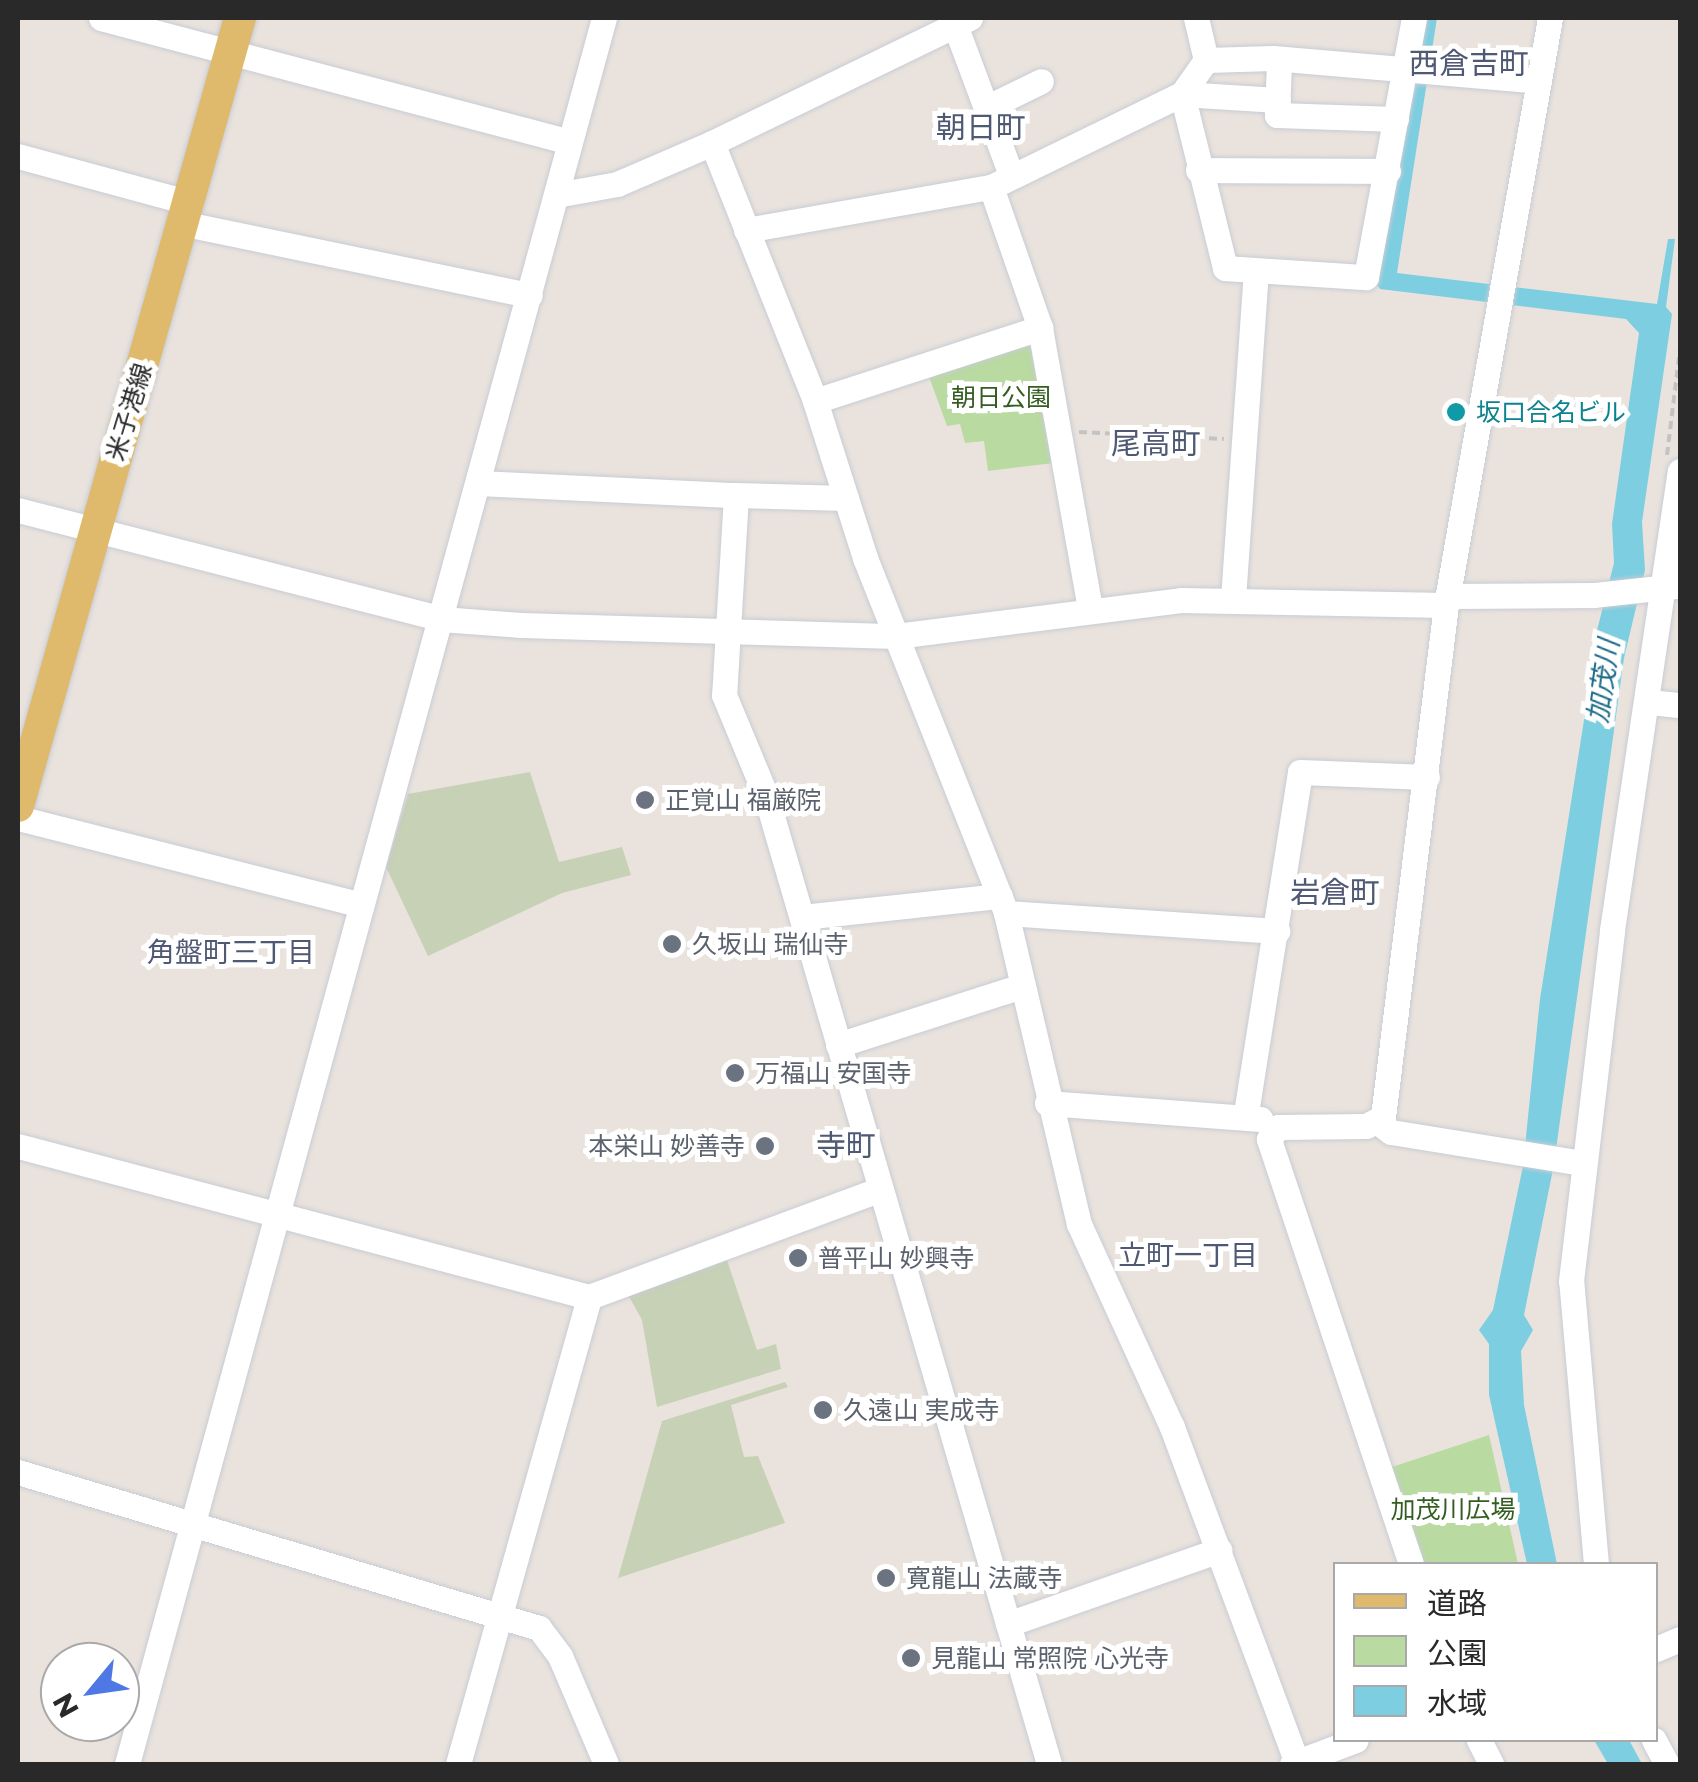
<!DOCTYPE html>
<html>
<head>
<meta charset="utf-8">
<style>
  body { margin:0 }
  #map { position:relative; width:1698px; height:1782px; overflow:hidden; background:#eae3dd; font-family:Montserrat,"Noto Sans JP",sans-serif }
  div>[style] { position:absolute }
  .green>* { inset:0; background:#b9daa0 }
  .cemetery>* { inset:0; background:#c6d1b6 }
  .water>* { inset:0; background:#7ccee0 }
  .path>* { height:4px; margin-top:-2px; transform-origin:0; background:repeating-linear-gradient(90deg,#c3c3c3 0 8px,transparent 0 13px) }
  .roads { filter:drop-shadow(0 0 2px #c8ccd5) drop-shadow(0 0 2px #c8ccd5) }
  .minor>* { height:25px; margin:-12.5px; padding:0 12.5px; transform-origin:12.5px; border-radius:12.5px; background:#fff }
  .major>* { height:32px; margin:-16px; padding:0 16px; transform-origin:16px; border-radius:16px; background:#dfba6c }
  .dots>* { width:28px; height:28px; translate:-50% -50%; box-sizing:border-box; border:5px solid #fff; border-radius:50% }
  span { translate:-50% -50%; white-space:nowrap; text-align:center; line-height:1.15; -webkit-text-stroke:10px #fff; paint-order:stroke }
  .park-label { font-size:25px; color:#345d22 }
  .street-label { font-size:25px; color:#292929 }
  .culture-label { font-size:25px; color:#0d838f }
  .left { translate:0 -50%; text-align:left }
  .worship-label { font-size:25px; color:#5b616d }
  .right { translate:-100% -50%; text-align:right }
  .water-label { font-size:28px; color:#1d6e8a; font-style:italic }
  .neighbourhood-label { font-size:28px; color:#4f5974 }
  .quarter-label { font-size:30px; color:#4f5974 }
  .frame { position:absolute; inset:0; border:20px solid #292929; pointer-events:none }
  .legend { position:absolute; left:1333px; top:1562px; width:325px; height:180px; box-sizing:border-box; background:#fff; border:2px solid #a9a9a9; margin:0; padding:12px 18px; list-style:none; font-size:30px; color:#292929 }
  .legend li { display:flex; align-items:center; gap:20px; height:50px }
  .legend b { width:50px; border:2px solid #a9a9a9 }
  .north { position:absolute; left:40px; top:1642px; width:100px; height:100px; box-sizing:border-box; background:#fff; border:2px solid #a9a9a9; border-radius:50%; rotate:241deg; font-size:28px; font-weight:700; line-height:40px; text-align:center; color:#292929 }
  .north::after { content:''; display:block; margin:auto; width:35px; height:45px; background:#5078e4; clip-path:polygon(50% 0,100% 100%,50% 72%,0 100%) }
</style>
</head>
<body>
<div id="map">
  <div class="green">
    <i style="clip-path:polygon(1031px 335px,1062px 462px,988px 471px,984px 441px,965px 443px,960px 424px,947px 426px,927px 371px)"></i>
    <i style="clip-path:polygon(1489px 1435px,1518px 1564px,1417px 1564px,1386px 1469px)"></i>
  </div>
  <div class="cemetery">
    <i style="clip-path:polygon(530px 772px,559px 862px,622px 847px,631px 875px,562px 893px,428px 956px,386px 867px,408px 794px)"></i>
    <i style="clip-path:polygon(726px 1257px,757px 1350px,776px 1344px,781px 1369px,657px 1407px,642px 1320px,626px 1291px)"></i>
    <i style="clip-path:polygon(785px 1382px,788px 1387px,731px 1405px,744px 1457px,758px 1456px,785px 1523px,618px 1578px,662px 1421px)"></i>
  </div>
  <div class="water">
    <i style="clip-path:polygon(1418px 18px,1437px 18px,1397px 273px,1657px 304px,1668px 239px,1675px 239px,1666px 307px,1672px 314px,1642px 522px,1645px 570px,1624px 658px,1554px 1164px,1524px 1315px,1533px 1330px,1521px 1351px,1524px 1405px,1557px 1564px,1527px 1564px,1489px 1395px,1489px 1344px,1479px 1330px,1493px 1310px,1523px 1166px,1540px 999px,1590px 682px,1586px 674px,1614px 563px,1612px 524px,1639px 333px,1626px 319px,1380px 289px,1375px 282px)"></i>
    <i style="clip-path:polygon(1594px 1740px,1629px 1740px,1642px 1764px,1608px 1764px)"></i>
  </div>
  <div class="path">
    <i style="left:1079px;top:432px;width:145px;rotate:2.8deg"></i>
    <i style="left:1667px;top:455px;width:107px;rotate:-83deg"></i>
  </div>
  <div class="roads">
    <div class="minor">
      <i style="left:101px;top:18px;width:484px;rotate:14.8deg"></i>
      <i style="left:1196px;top:18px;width:43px;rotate:76.6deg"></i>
      <i style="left:955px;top:25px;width:160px;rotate:69.5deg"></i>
      <i style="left:1206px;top:60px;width:67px;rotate:-1.7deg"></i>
      <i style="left:1273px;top:58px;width:267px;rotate:4.9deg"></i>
      <i style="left:1279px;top:62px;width:53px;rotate:92.2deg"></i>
      <i style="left:1277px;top:115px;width:119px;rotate:1.9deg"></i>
      <i style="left:1182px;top:94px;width:179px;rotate:76.1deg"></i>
      <i style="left:1225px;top:268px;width:141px;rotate:3.7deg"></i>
      <i style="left:1366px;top:277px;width:263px;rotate:-79.5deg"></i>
      <i style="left:1182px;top:94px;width:96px;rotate:3.6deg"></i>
      <i style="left:986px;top:108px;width:61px;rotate:-26.1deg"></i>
      <i style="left:712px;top:143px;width:278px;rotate:68.2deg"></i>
      <i style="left:815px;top:401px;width:165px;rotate:72.3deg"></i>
      <i style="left:865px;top:558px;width:382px;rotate:68.3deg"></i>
      <i style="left:1006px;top:913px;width:319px;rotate:76.8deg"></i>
      <i style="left:1079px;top:1224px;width:223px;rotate:65.4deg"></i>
      <i style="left:1172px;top:1427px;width:359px;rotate:69.6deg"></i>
      <i style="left:18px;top:156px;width:179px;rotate:15.2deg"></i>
      <i style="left:1198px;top:170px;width:190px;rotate:0.3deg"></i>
      <i style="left:991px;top:187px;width:149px;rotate:70.8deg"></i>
      <i style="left:1040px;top:328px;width:284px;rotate:79.9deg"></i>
      <i style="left:556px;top:195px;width:62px;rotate:-10.2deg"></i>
      <i style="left:617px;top:184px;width:103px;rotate:-23.3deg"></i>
      <i style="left:712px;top:143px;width:287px;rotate:-25.9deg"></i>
      <i style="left:186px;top:224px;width:351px;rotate:11.7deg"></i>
      <i style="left:746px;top:230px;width:249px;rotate:-10deg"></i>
      <i style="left:991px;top:187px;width:212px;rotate:-26deg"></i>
      <i style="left:1182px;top:94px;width:42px;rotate:-54.8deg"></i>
      <i style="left:815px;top:401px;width:237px;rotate:-18deg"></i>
      <i style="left:478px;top:483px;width:258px;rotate:2.7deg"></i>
      <i style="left:846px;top:498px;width:110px;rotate:-178.4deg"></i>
      <i style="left:736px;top:495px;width:200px;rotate:93.4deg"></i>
      <i style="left:724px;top:695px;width:109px;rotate:67.4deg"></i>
      <i style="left:766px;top:796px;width:1009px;rotate:73.7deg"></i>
      <i style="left:18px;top:510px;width:437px;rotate:14.4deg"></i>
      <i style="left:441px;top:619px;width:80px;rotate:4.3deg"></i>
      <i style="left:521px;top:625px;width:375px;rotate:1.7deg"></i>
      <i style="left:896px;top:636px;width:287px;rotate:-7.2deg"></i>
      <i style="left:1181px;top:600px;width:265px;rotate:1.1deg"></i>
      <i style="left:1448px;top:596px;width:146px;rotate:-0.4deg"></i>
      <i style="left:1594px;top:595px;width:83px;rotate:-6.2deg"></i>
      <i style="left:1233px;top:599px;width:328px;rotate:-86deg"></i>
      <i style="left:1649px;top:702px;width:31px;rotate:6deg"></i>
      <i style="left:18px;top:818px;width:354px;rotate:14.2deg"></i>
      <i style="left:1006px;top:913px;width:272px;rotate:3.8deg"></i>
      <i style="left:802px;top:917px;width:199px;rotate:-6.1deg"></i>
      <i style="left:838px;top:1045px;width:193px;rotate:-17.8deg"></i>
      <i style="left:1047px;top:1103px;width:214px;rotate:4.3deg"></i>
      <i style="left:1246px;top:1113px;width:345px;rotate:-81deg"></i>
      <i style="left:1300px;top:772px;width:127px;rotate:2.3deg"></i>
      <i style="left:1378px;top:1122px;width:16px;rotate:38deg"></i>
      <i style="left:1391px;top:1132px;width:193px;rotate:9.2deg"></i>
      <i style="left:18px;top:1146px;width:591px;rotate:14.81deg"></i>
      <i style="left:589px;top:1297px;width:309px;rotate:-20.3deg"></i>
      <i style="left:18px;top:1472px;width:544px;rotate:16.67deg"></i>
      <i style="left:539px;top:1628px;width:35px;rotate:53deg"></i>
      <i style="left:560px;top:1656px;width:117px;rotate:66.9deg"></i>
      <i style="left:1411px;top:1564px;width:448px;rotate:-108.5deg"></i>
      <i style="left:1269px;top:1139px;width:15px;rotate:-53deg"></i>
      <i style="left:1278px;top:1127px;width:88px;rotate:-0.7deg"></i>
      <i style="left:1366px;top:1126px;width:19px;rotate:-28deg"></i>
      <i style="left:1383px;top:1117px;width:516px;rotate:-82.99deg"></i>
      <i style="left:1446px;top:605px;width:596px;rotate:-79.95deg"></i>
      <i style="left:1596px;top:1564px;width:284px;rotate:-95deg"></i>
      <i style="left:1571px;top:1281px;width:353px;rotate:-83.3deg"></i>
      <i style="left:1612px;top:930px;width:464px;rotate:-81.6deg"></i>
      <i style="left:1008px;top:1624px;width:224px;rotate:-19.3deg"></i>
      <i style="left:1656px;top:1649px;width:26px;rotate:-23deg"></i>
      <i style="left:1479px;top:1740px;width:27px;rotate:63deg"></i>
      <i style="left:1654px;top:1740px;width:27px;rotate:62deg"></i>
      <i style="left:127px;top:1764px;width:1810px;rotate:-74.72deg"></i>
      <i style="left:458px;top:1764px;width:485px;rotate:-74.3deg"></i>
      <i style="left:1292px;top:1764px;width:68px;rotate:-20.6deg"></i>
    </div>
    <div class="major">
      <i style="left:18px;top:806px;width:819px;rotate:-74.27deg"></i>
    </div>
  </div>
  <div class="dots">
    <i style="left:1456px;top:412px;background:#0f9aa8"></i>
    <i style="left:645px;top:800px;background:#6b7280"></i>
    <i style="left:672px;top:944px;background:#6b7280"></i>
    <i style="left:735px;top:1073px;background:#6b7280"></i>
    <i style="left:765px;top:1146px;background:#6b7280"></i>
    <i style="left:798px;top:1258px;background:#6b7280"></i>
    <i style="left:823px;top:1410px;background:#6b7280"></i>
    <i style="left:886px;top:1578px;background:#6b7280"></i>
    <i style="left:911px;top:1658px;background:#6b7280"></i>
  </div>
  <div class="park-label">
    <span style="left:1001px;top:397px">朝日公園</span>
    <span style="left:1453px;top:1509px">加茂川広場</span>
  </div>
  <div class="street-label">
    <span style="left:129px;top:412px;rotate:-73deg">米子港線</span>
  </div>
  <div class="culture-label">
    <span class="left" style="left:1476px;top:412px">坂口合名ビル</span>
  </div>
  <div class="worship-label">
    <span class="left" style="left:665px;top:800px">正覚山 福厳院</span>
    <span class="left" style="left:692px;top:944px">久坂山 瑞仙寺</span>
    <span class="left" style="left:755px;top:1073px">万福山 安国寺</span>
    <span class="right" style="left:745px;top:1146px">本栄山 妙善寺</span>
    <span class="left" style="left:818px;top:1258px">普平山 妙興寺</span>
    <span class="left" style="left:843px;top:1410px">久遠山 実成寺</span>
    <span class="left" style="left:906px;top:1578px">寛龍山 法蔵寺</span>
    <span class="left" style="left:931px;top:1658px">見龍山 常照院 心光寺</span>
  </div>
  <div class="water-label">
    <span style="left:1603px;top:681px;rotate:-82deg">加茂川</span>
  </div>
  <div class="neighbourhood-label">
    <span style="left:231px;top:952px">角盤町三丁目</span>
    <span style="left:1188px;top:1255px">立町一丁目</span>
  </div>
  <div class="quarter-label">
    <span style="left:1469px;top:64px">西倉吉町</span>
    <span style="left:981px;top:128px">朝日町</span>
    <span style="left:1156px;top:444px">尾高町</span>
    <span style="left:1335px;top:893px">岩倉町</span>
    <span style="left:846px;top:1146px">寺町</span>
  </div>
  <div class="frame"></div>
  <ul class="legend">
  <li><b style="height:12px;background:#dfba6c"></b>道路</li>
  <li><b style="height:28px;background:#b9daa0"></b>公園</li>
  <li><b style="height:28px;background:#7ccee0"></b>水域</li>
  </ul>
  <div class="north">N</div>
</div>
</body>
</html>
